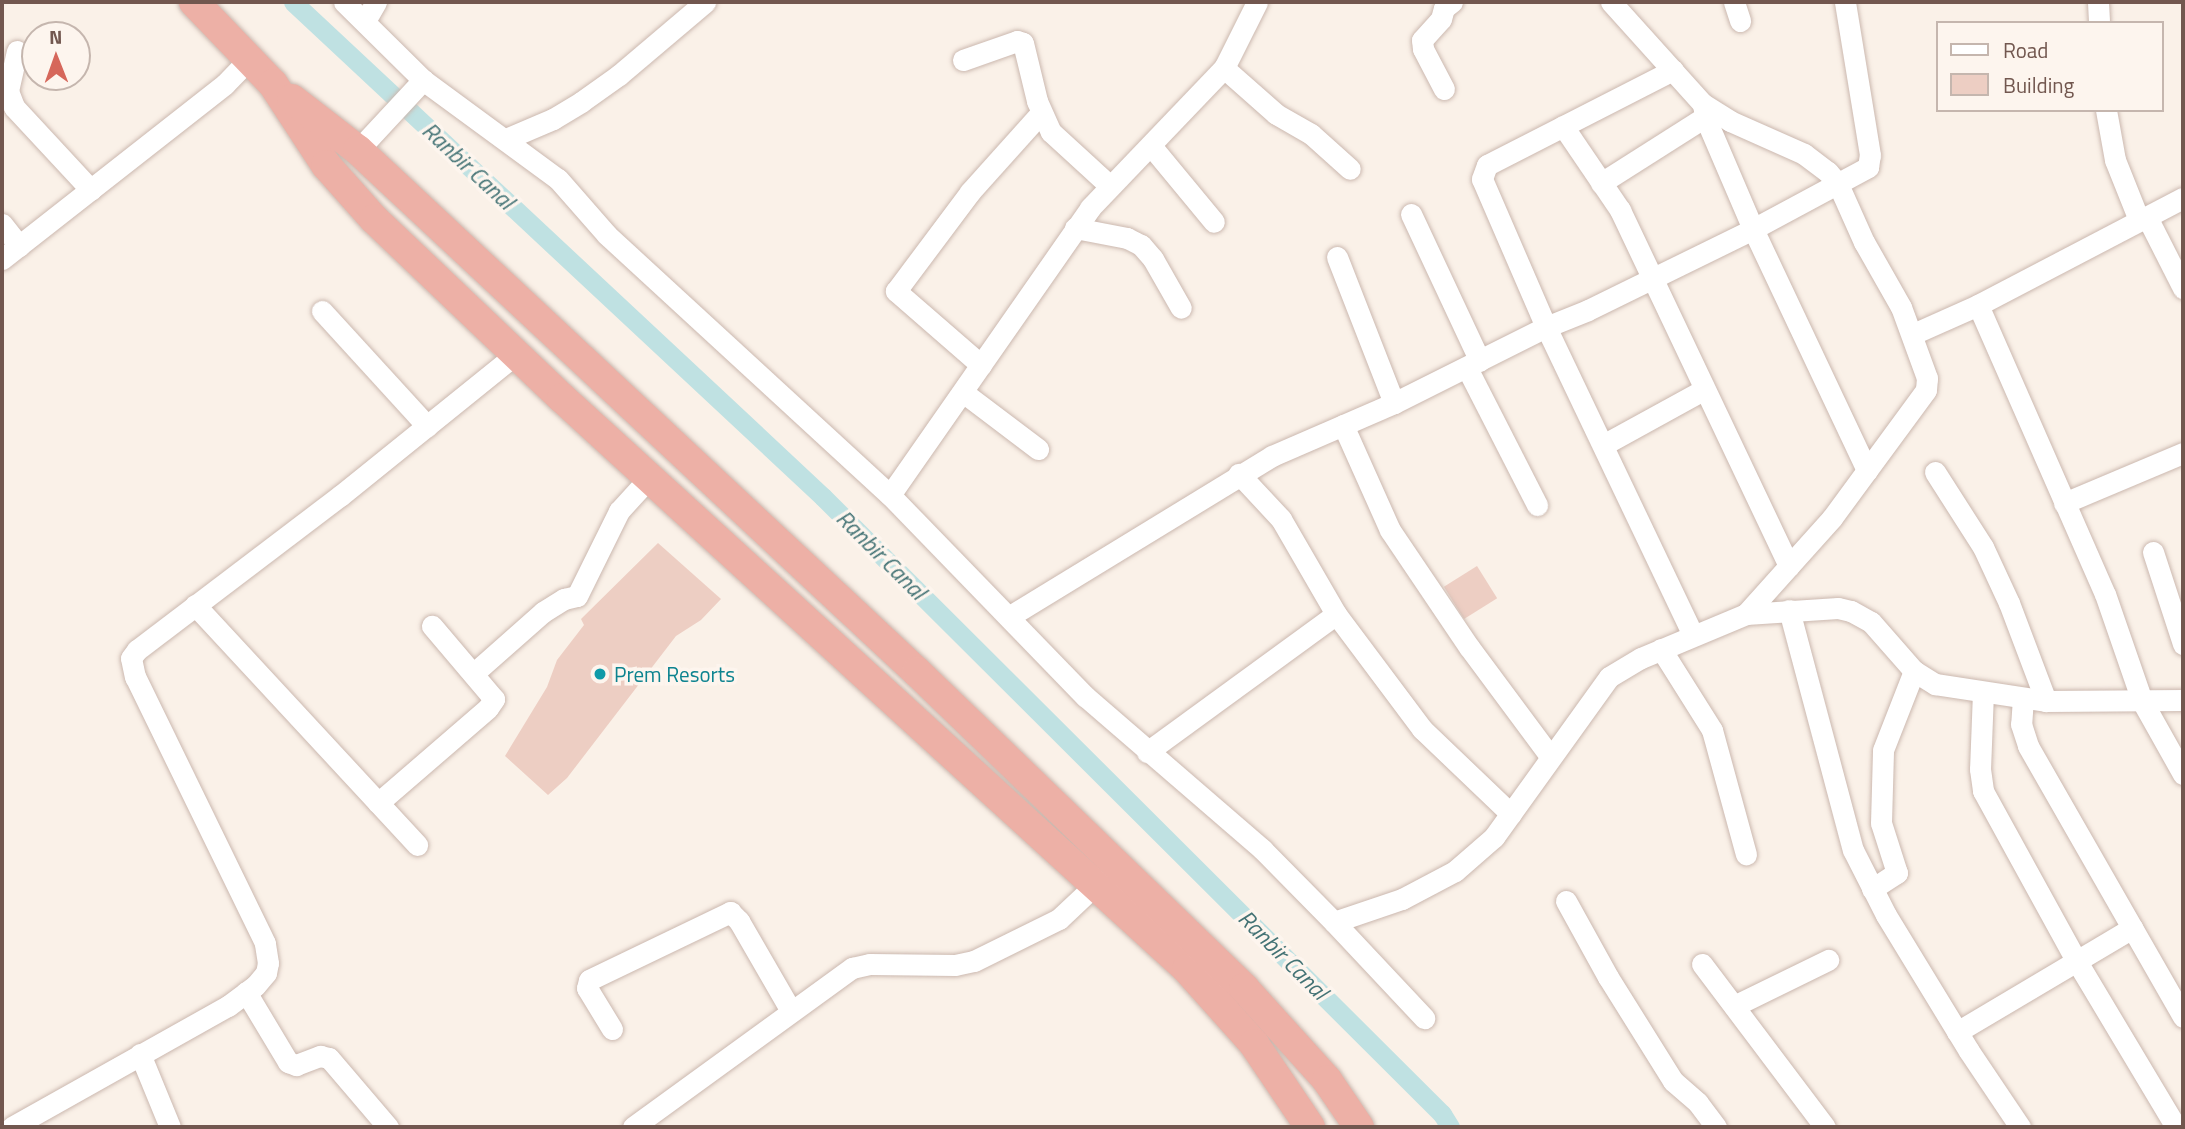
<!DOCTYPE html>
<html>
<head>
<meta charset="utf-8">
<style>
  body { margin:0 }
  #map { position:relative; width:2185px; height:1129px; overflow:hidden; background:#faf1e8; font-family:"Titillium Web",sans-serif }
  div>[style] { position:absolute }
  .canal>* { height:19px; margin:-9.5px; padding:0 9.5px; transform-origin:9.5px; border-radius:9.5px; background:#bfe1e2 }
  .building>* { inset:0; background:#edcec3; transform-origin:0 0 }
  .roads { filter:drop-shadow(0 0 2px #cbb8af) drop-shadow(0 0 2px #cbb8af) }
  .minor>* { height:21px; margin:-10.5px; padding:0 10.5px; transform-origin:10.5px; border-radius:10.5px; background:#fff }
  .highway>* { height:30px; margin:-15px; padding:0 15px; transform-origin:15px; border-radius:15px; background:#edb0a6 }
  .dots>* { width:19px; height:19px; translate:-50% -50%; box-sizing:border-box; border:4px solid #fdf5ee; border-radius:50% }
  span { translate:-50% -50%; white-space:nowrap; text-align:center; line-height:1.15; -webkit-text-stroke:7px #fdf5ee; paint-order:stroke }
  .culture-label { font-size:21px; color:#0d838f }
  .left { translate:0 -50%; text-align:left }
  .water-label { font-size:23px; color:#447375; font-style:italic }
  .frame { position:absolute; inset:0; border:4px solid #72574f; pointer-events:none }
  .legend { position:absolute; left:1936px; top:21px; width:228px; height:91px; box-sizing:border-box; background:#fdf5ee; border:2px solid #c5b6ae; margin:0; padding:9px 12px; list-style:none; font-size:21px; color:#72574f }
  .legend li { display:flex; align-items:center; gap:14px; height:35px }
  .legend b { width:35px; border:2px solid #c5b6ae }
  .north { position:absolute; left:21px; top:21px; width:70px; height:70px; box-sizing:border-box; background:#fdf5ee; border:2px solid #c5b6ae; border-radius:50%; rotate:359deg; font-size:19px; font-weight:700; line-height:28px; text-align:center; color:#72574f }
  .north::after { content:''; display:block; margin:auto; width:24px; height:32px; background:#d6675b; clip-path:polygon(50% 0,100% 100%,50% 72%,0 100%) }
</style>
</head>
<body>
<div id="map">
  <div class="canal">
    <i style="left:293px;top:2px;width:725px;rotate:43.04deg"></i>
    <i style="left:823px;top:497px;width:874px;rotate:44.91deg"></i>
    <i style="left:1442px;top:1114px;width:15px;rotate:58deg"></i>
  </div>
  <div class="building">
    <i style="clip-path:polygon(658px 543px,721px 599px,701px 620px,676px 636px,567px 778px,548px 795px,505px 756px,547px 687px,557px 660px,584px 625px,581px 619px)"></i>
    <i style="left:1477px;top:566px;width:38px;height:39px;rotate:58deg"></i>
  </div>
  <div class="roads">
    <div class="minor">
      <i style="left:344px;top:2px;width:111px;rotate:44.6deg"></i>
      <i style="left:423px;top:80px;width:167px;rotate:36.3deg"></i>
      <i style="left:558px;top:179px;width:74px;rotate:48.8deg"></i>
      <i style="left:607px;top:235px;width:384px;rotate:42.6deg"></i>
      <i style="left:890px;top:495px;width:281px;rotate:45.9deg"></i>
      <i style="left:1086px;top:697px;width:233px;rotate:40.8deg"></i>
      <i style="left:1262px;top:849px;width:103px;rotate:45.4deg"></i>
      <i style="left:1334px;top:922px;width:72px;rotate:-18.7deg"></i>
      <i style="left:1402px;top:899px;width:60px;rotate:-27.8deg"></i>
      <i style="left:1455px;top:871px;width:52px;rotate:-41.1deg"></i>
      <i style="left:1494px;top:837px;width:197px;rotate:-54.3deg"></i>
      <i style="left:1609px;top:677px;width:37px;rotate:-31deg"></i>
      <i style="left:1641px;top:658px;width:114px;rotate:-22.7deg"></i>
      <i style="left:1746px;top:614px;width:92px;rotate:-3.7deg"></i>
      <i style="left:1838px;top:608px;width:13px;rotate:13deg"></i>
      <i style="left:1851px;top:611px;width:23px;rotate:29deg"></i>
      <i style="left:1871px;top:622px;width:65px;rotate:48.7deg"></i>
      <i style="left:1914px;top:671px;width:25px;rotate:32deg"></i>
      <i style="left:1935px;top:684px;width:112px;rotate:8.7deg"></i>
      <i style="left:2046px;top:701px;width:137px;rotate:-0.4deg"></i>
      <i style="left:1611px;top:2px;width:137px;rotate:48deg"></i>
      <i style="left:1703px;top:104px;width:32px;rotate:32deg"></i>
      <i style="left:1730px;top:121px;width:81px;rotate:24deg"></i>
      <i style="left:1804px;top:154px;width:30px;rotate:37deg"></i>
      <i style="left:1828px;top:172px;width:16px;rotate:50deg"></i>
      <i style="left:1838px;top:184px;width:64px;rotate:65.9deg"></i>
      <i style="left:1864px;top:242px;width:75px;rotate:60.4deg"></i>
      <i style="left:1901px;top:307px;width:76px;rotate:69.9deg"></i>
      <i style="left:1927px;top:378px;width:12px;rotate:95deg"></i>
      <i style="left:1926px;top:390px;width:159px;rotate:126.3deg"></i>
      <i style="left:1832px;top:518px;width:129px;rotate:131.9deg"></i>
      <i style="left:1734px;top:2px;width:20px;rotate:72deg"></i>
      <i style="left:2098px;top:2px;width:21px;rotate:87deg"></i>
      <i style="left:365px;top:21px;width:22px;rotate:-60deg"></i>
      <i style="left:17px;top:51px;width:41px;rotate:102.7deg"></i>
      <i style="left:8px;top:91px;width:17px;rotate:69deg"></i>
      <i style="left:14px;top:107px;width:113px;rotate:47.1deg"></i>
      <i style="left:963px;top:60px;width:57px;rotate:-19.4deg"></i>
      <i style="left:1017px;top:41px;width:6px;rotate:18deg"></i>
      <i style="left:1023px;top:43px;width:60px;rotate:76.4deg"></i>
      <i style="left:1037px;top:101px;width:34px;rotate:66deg"></i>
      <i style="left:1051px;top:132px;width:80px;rotate:42.5deg"></i>
      <i style="left:1224px;top:68px;width:69px;rotate:41.5deg"></i>
      <i style="left:1276px;top:114px;width:40px;rotate:29.7deg"></i>
      <i style="left:1311px;top:134px;width:52px;rotate:41.9deg"></i>
      <i style="left:1673px;top:70px;width:209px;rotate:152.9deg"></i>
      <i style="left:1487px;top:165px;width:15px;rotate:110deg"></i>
      <i style="left:1482px;top:179px;width:161px;rotate:66.6deg"></i>
      <i style="left:1546px;top:327px;width:341px;rotate:64.5deg"></i>
      <i style="left:1444px;top:89px;width:45px;rotate:-117.7deg"></i>
      <i style="left:1423px;top:49px;width:9px;rotate:-96deg"></i>
      <i style="left:1422px;top:40px;width:28px;rotate:-48deg"></i>
      <i style="left:1441px;top:19px;width:11px;rotate:-75deg"></i>
      <i style="left:1444px;top:8px;width:10px;rotate:-37deg"></i>
      <i style="left:1703px;top:104px;width:13px;rotate:81deg"></i>
      <i style="left:1705px;top:117px;width:122px;rotate:66.8deg"></i>
      <i style="left:1753px;top:229px;width:267px;rotate:64.7deg"></i>
      <i style="left:2106px;top:110px;width:51px;rotate:79.8deg"></i>
      <i style="left:2115px;top:160px;width:65px;rotate:68.2deg"></i>
      <i style="left:1563px;top:126px;width:102px;rotate:55.8deg"></i>
      <i style="left:1620px;top:210px;width:394px;rotate:64.6deg"></i>
      <i style="left:506px;top:139px;width:51px;rotate:-23.1deg"></i>
      <i style="left:553px;top:119px;width:33px;rotate:-31deg"></i>
      <i style="left:581px;top:102px;width:47px;rotate:-35.4deg"></i>
      <i style="left:619px;top:75px;width:113px;rotate:-40.3deg"></i>
      <i style="left:1152px;top:147px;width:97px;rotate:50.4deg"></i>
      <i style="left:358px;top:150px;width:96px;rotate:-47.1deg"></i>
      <i style="left:1601px;top:183px;width:123px;rotate:-32.4deg"></i>
      <i style="left:1411px;top:214px;width:162px;rotate:64.9deg"></i>
      <i style="left:2147px;top:217px;width:80px;rotate:63.1deg"></i>
      <i style="left:2px;top:224px;width:28px;rotate:52deg"></i>
      <i style="left:1075px;top:228px;width:53px;rotate:10.9deg"></i>
      <i style="left:1127px;top:238px;width:16px;rotate:27deg"></i>
      <i style="left:1141px;top:245px;width:18px;rotate:49deg"></i>
      <i style="left:1153px;top:259px;width:56px;rotate:60.3deg"></i>
      <i style="left:1337px;top:257px;width:157px;rotate:68.7deg"></i>
      <i style="left:2px;top:259px;width:283px;rotate:-38.1deg"></i>
      <i style="left:225px;top:84px;width:36px;rotate:-46deg"></i>
      <i style="left:1978px;top:305px;width:316px;rotate:66.3deg"></i>
      <i style="left:2105px;top:594px;width:113px;rotate:70.9deg"></i>
      <i style="left:2142px;top:701px;width:84px;rotate:60.7deg"></i>
      <i style="left:322px;top:311px;width:156px;rotate:47.6deg"></i>
      <i style="left:1913px;top:334px;width:71px;rotate:-24deg"></i>
      <i style="left:1978px;top:305px;width:231px;rotate:-27.6deg"></i>
      <i style="left:981px;top:365px;width:113px;rotate:-139deg"></i>
      <i style="left:896px;top:291px;width:124px;rotate:-53.2deg"></i>
      <i style="left:970px;top:192px;width:106px;rotate:-48.1deg"></i>
      <i style="left:1467px;top:368px;width:154px;rotate:62.9deg"></i>
      <i style="left:964px;top:393px;width:93px;rotate:37.1deg"></i>
      <i style="left:1343px;top:425px;width:115px;rotate:65.9deg"></i>
      <i style="left:1390px;top:530px;width:141px;rotate:56deg"></i>
      <i style="left:1469px;top:647px;width:136px;rotate:53.4deg"></i>
      <i style="left:1603px;top:445px;width:114px;rotate:-28.8deg"></i>
      <i style="left:1935px;top:472px;width:89px;rotate:57.4deg"></i>
      <i style="left:1983px;top:547px;width:62px;rotate:65.1deg"></i>
      <i style="left:2009px;top:603px;width:105px;rotate:69.3deg"></i>
      <i style="left:890px;top:495px;width:350px;rotate:-55.1deg"></i>
      <i style="left:1090px;top:208px;width:194px;rotate:-46.3deg"></i>
      <i style="left:1224px;top:68px;width:74px;rotate:-63.4deg"></i>
      <i style="left:2064px;top:503px;width:129px;rotate:-22.8deg"></i>
      <i style="left:2153px;top:552px;width:97px;rotate:71.9deg"></i>
      <i style="left:195px;top:605px;width:327px;rotate:47.2deg"></i>
      <i style="left:1789px;top:610px;width:248px;rotate:75.1deg"></i>
      <i style="left:1853px;top:850px;width:73px;rotate:63.1deg"></i>
      <i style="left:1886px;top:915px;width:159px;rotate:58.6deg"></i>
      <i style="left:1969px;top:1051px;width:92px;rotate:56.1deg"></i>
      <i style="left:1336px;top:614px;width:144px;rotate:53.2deg"></i>
      <i style="left:1422px;top:729px;width:123px;rotate:43.7deg"></i>
      <i style="left:1010px;top:616px;width:307px;rotate:-31.4deg"></i>
      <i style="left:1272px;top:456px;width:133px;rotate:-23.5deg"></i>
      <i style="left:1394px;top:403px;width:170px;rotate:-26.6deg"></i>
      <i style="left:1546px;top:327px;width:45px;rotate:-22deg"></i>
      <i style="left:1588px;top:310px;width:184px;rotate:-26.1deg"></i>
      <i style="left:1753px;top:229px;width:131px;rotate:-28.3deg"></i>
      <i style="left:1868px;top:167px;width:12px;rotate:-81deg"></i>
      <i style="left:1870px;top:155px;width:155px;rotate:-99.3deg"></i>
      <i style="left:1661px;top:649px;width:96px;rotate:57.8deg"></i>
      <i style="left:1712px;top:730px;width:129px;rotate:74.7deg"></i>
      <i style="left:474px;top:673px;width:92px;rotate:-41.5deg"></i>
      <i style="left:543px;top:612px;width:25px;rotate:-32deg"></i>
      <i style="left:564px;top:599px;width:13px;rotate:-13deg"></i>
      <i style="left:577px;top:596px;width:95px;rotate:-63.7deg"></i>
      <i style="left:619px;top:511px;width:45px;rotate:-47.7deg"></i>
      <i style="left:1983px;top:692px;width:77px;rotate:92.2deg"></i>
      <i style="left:1980px;top:769px;width:22px;rotate:82deg"></i>
      <i style="left:1983px;top:791px;width:193px;rotate:61.2deg"></i>
      <i style="left:2076px;top:960px;width:195px;rotate:59.1deg"></i>
      <i style="left:2023px;top:698px;width:26px;rotate:94deg"></i>
      <i style="left:2021px;top:724px;width:23px;rotate:72deg"></i>
      <i style="left:2028px;top:746px;width:312px;rotate:60.2deg"></i>
      <i style="left:1147px;top:752px;width:234px;rotate:-36.1deg"></i>
      <i style="left:1336px;top:614px;width:110px;rotate:-120.1deg"></i>
      <i style="left:1281px;top:519px;width:62px;rotate:-133deg"></i>
      <i style="left:378px;top:803px;width:145px;rotate:-40.8deg"></i>
      <i style="left:488px;top:708px;width:11px;rotate:-56deg"></i>
      <i style="left:494px;top:699px;width:96px;rotate:-130.3deg"></i>
      <i style="left:1872px;top:889px;width:30px;rotate:-33deg"></i>
      <i style="left:1897px;top:873px;width:52px;rotate:-107.7deg"></i>
      <i style="left:1881px;top:823px;width:73px;rotate:-88.4deg"></i>
      <i style="left:1883px;top:750px;width:85px;rotate:-68.6deg"></i>
      <i style="left:1566px;top:901px;width:87px;rotate:61.1deg"></i>
      <i style="left:1608px;top:977px;width:123px;rotate:58deg"></i>
      <i style="left:1673px;top:1081px;width:33px;rotate:41deg"></i>
      <i style="left:1698px;top:1103px;width:30px;rotate:53deg"></i>
      <i style="left:1334px;top:922px;width:132px;rotate:46.8deg"></i>
      <i style="left:1702px;top:964px;width:204px;rotate:53deg"></i>
      <i style="left:246px;top:992px;width:82px;rotate:59deg"></i>
      <i style="left:288px;top:1062px;width:9px;rotate:21deg"></i>
      <i style="left:296px;top:1065px;width:26px;rotate:-21deg"></i>
      <i style="left:320px;top:1056px;width:9px;rotate:13deg"></i>
      <i style="left:329px;top:1058px;width:91px;rotate:49.5deg"></i>
      <i style="left:1734px;top:1006px;width:105px;rotate:-26.1deg"></i>
      <i style="left:612px;top:1029px;width:48px;rotate:-121.4deg"></i>
      <i style="left:587px;top:988px;width:8px;rotate:-76deg"></i>
      <i style="left:589px;top:980px;width:157px;rotate:-25.7deg"></i>
      <i style="left:730px;top:912px;width:13px;rotate:45deg"></i>
      <i style="left:739px;top:921px;width:104px;rotate:60deg"></i>
      <i style="left:1957px;top:1032px;width:204px;rotate:-30.7deg"></i>
      <i style="left:140px;top:1054px;width:79px;rotate:67.7deg"></i>
      <i style="left:12px;top:1127px;width:248px;rotate:-29.3deg"></i>
      <i style="left:228px;top:1006px;width:34px;rotate:-37deg"></i>
      <i style="left:255px;top:986px;width:17px;rotate:-50deg"></i>
      <i style="left:266px;top:973px;width:10px;rotate:-79deg"></i>
      <i style="left:268px;top:963px;width:20px;rotate:-99deg"></i>
      <i style="left:265px;top:943px;width:296px;rotate:-116deg"></i>
      <i style="left:135px;top:677px;width:19px;rotate:-102deg"></i>
      <i style="left:131px;top:658px;width:10px;rotate:-53deg"></i>
      <i style="left:137px;top:650px;width:255px;rotate:-37.2deg"></i>
      <i style="left:340px;top:496px;width:226px;rotate:-38.9deg"></i>
      <i style="left:633px;top:1127px;width:271px;rotate:-36deg"></i>
      <i style="left:852px;top:968px;width:18px;rotate:-13deg"></i>
      <i style="left:870px;top:964px;width:85px;rotate:0.7deg"></i>
      <i style="left:955px;top:965px;width:19px;rotate:-12deg"></i>
      <i style="left:974px;top:961px;width:95px;rotate:-26.3deg"></i>
      <i style="left:1059px;top:919px;width:51px;rotate:-43.4deg"></i>
    </div>
    <div class="highway">
      <i style="left:194px;top:2px;width:114px;rotate:46.1deg"></i>
      <i style="left:273px;top:84px;width:97px;rotate:56.8deg"></i>
      <i style="left:326px;top:165px;width:72px;rotate:48.4deg"></i>
      <i style="left:374px;top:219px;width:260px;rotate:43.6deg"></i>
      <i style="left:562px;top:398px;width:847px;rotate:42.41deg"></i>
      <i style="left:1187px;top:969px;width:101px;rotate:48.2deg"></i>
      <i style="left:1254px;top:1044px;width:100px;rotate:56deg"></i>
      <i style="left:292px;top:99px;width:83px;rotate:37.7deg"></i>
      <i style="left:358px;top:150px;width:765px;rotate:43.04deg"></i>
      <i style="left:917px;top:672px;width:455px;rotate:44deg"></i>
      <i style="left:1244px;top:988px;width:124px;rotate:47.9deg"></i>
      <i style="left:1327px;top:1080px;width:57px;rotate:55.8deg"></i>
    </div>
  </div>
  <div class="dots">
    <i style="left:600px;top:674px;background:#0f9aa8"></i>
  </div>
  <div class="culture-label">
    <span class="left" style="left:614px;top:674px">Prem Resorts</span>
  </div>
  <div class="water-label">
    <span style="left:468px;top:166px;rotate:43deg">Ranbir Canal</span>
    <span style="left:881px;top:555px;rotate:45deg">Ranbir Canal</span>
    <span style="left:1283px;top:955px;rotate:45deg">Ranbir Canal</span>
  </div>
  <div class="frame"></div>
  <ul class="legend">
  <li><b style="height:9px;background:#fff"></b>Road</li>
  <li><b style="height:19px;background:#edcec3"></b>Building</li>
  </ul>
  <div class="north">N</div>
</div>
</body>
</html>
